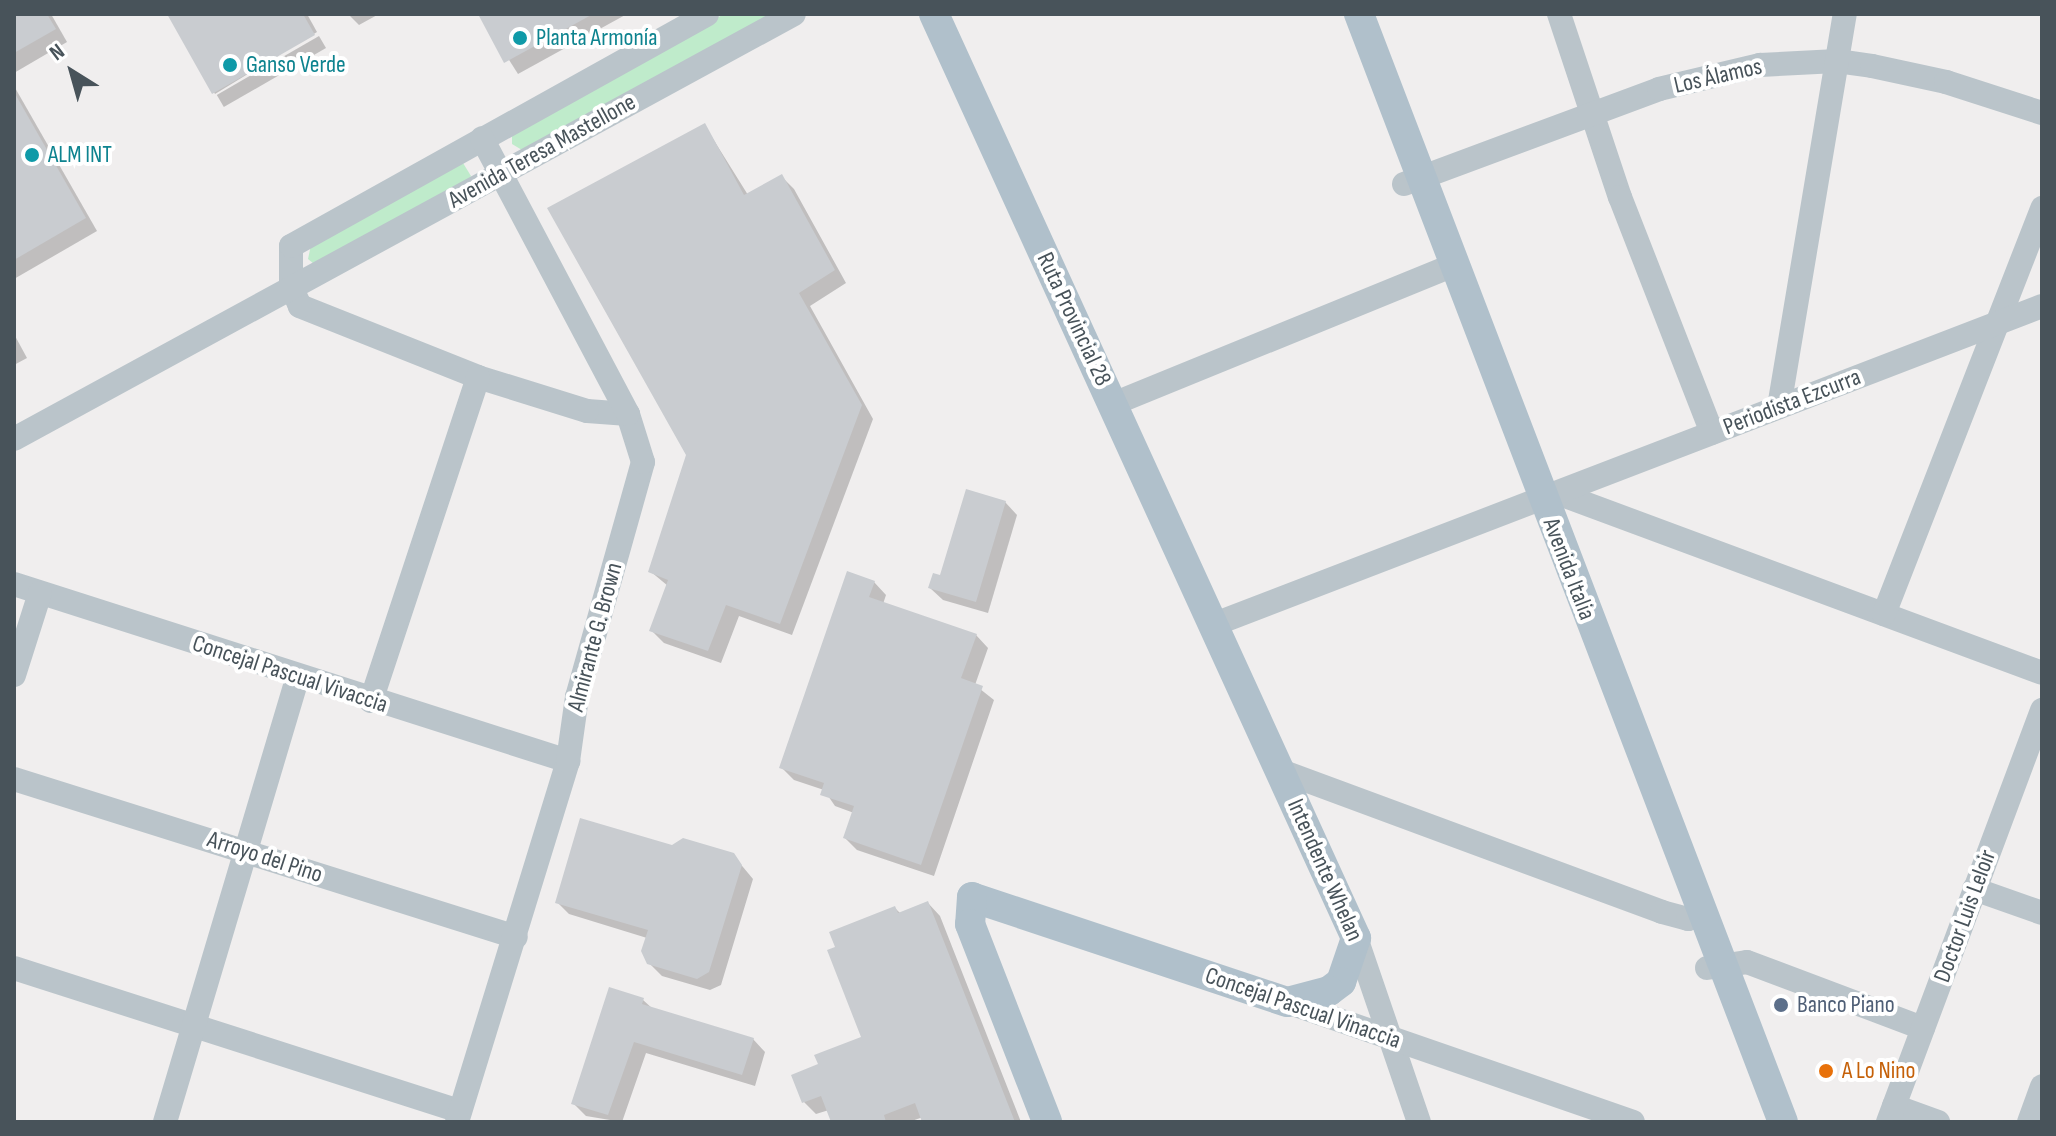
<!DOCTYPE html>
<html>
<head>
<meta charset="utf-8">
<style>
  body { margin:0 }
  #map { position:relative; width:2056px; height:1136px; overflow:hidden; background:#f0eeee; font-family:"Sofia Sans Condensed",sans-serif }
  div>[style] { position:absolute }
  .green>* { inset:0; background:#bfebcb }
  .shadow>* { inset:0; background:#0003; transform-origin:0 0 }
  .building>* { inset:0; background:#c9ccd0 }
  .minor>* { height:24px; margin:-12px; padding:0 12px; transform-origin:12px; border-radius:12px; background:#bac4ca }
  .major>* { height:30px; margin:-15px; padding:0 15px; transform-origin:15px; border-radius:15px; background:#b0c0cb }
  .dots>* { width:22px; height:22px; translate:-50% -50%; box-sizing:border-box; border:4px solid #fff; border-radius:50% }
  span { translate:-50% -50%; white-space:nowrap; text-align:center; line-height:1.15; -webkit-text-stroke:8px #fff; paint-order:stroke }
  .culture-label { font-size:24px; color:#0d838f }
  .left { translate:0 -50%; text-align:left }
  .street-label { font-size:24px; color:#48535a }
  .service-label { font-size:24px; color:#4e5e75 }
  .food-label { font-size:24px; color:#c56008 }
  .frame { position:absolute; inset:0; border:16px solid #48535a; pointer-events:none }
  .north { position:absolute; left:32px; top:32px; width:80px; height:80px; -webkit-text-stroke:6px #fff; paint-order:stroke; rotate:323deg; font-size:22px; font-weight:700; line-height:32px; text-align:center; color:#48535a }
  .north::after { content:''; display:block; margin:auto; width:28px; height:36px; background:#48535a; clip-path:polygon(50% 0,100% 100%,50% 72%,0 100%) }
</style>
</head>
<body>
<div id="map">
  <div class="green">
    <i style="clip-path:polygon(724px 14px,773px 14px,522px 150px,512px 144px,512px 132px,518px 127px)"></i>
    <i style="clip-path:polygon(463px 163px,471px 176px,466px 183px,314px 264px,308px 259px,311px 245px)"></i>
  </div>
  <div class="shadow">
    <i style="clip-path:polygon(14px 14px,51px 14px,67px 42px,14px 73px)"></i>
    <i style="clip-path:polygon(169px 14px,307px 14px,317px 32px,215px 94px)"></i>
    <i style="clip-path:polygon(348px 14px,379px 14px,359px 25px)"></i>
    <i style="clip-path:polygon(480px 14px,627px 14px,518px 74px)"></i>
    <i style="left:319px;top:36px;width:14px;height:118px;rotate:60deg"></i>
    <i style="clip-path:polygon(14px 86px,97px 231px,14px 279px)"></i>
    <i style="clip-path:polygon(705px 126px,748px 195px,782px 177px,794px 189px,846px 283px,810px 306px,873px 419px,792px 635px,739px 616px,721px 663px,664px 643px,651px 630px,668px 586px,650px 571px,688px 455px)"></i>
    <i style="clip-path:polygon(14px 334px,27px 358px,14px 365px)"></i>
    <i style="clip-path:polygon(1005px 502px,1017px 515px,988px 613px,943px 600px,930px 588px)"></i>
    <i style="clip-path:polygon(874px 582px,886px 595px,883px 604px,976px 635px,988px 648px,975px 685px,994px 700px,934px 876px,857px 850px,845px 838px,854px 813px,835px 806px,824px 790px,794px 780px,781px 767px)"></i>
    <i style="clip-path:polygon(672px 847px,733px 855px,753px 879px,721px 985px,710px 990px,662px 976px,649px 963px,647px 938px,569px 914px,557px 902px)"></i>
    <i style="clip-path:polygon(928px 903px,940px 916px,1021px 1122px,925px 1122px,923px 1117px,909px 1122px,833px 1122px,829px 1110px,816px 1114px,804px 1102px,821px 1065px,863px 1039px,895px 908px,901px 914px)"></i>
    <i style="clip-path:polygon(643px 1000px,653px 1009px,753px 1039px,765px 1052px,755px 1086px,646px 1053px,622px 1122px,586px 1116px,573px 1103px)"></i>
  </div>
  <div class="building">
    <i style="clip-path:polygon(14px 14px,47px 14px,56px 29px,14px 53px)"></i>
    <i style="clip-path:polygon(167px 14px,303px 14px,315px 35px,212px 94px)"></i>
    <i style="clip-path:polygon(478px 14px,593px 14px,504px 63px)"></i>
    <i style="clip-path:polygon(14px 92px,86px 218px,14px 260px)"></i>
    <i style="clip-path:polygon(705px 123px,744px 195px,782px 174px,835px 270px,799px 293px,862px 405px,780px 624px,726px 605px,708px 651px,649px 631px,668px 580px,648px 572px,686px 455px,547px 208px)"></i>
    <i style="clip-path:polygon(966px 489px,1006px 501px,976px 602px,928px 588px,933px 573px,940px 575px)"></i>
    <i style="clip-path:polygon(847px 571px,875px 581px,869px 597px,977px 634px,961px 678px,983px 686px,921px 865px,843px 838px,854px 806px,820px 795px,824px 783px,779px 768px)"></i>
    <i style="clip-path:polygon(580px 818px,672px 845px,683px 838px,734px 853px,742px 865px,709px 972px,697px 979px,647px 964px,641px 951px,648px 930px,555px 903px)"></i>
    <i style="clip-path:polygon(928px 901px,1015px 1122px,922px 1122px,915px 1103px,884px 1115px,886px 1122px,831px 1122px,821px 1096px,802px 1103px,791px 1075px,818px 1064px,814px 1055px,861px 1037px,827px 950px,835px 947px,829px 932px,895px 906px,898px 913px)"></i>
    <i style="clip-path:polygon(609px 987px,644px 998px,642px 1004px,754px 1038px,742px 1075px,634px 1042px,608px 1115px,571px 1104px)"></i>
  </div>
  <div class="minor">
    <i style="left:1559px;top:14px;width:193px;rotate:71.6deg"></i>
    <i style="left:1620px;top:197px;width:253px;rotate:68.7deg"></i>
    <i style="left:1404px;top:184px;width:272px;rotate:-20.4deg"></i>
    <i style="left:1659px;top:89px;width:104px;rotate:-13.4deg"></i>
    <i style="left:1760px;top:65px;width:77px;rotate:-3deg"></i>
    <i style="left:1837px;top:61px;width:35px;rotate:8deg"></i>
    <i style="left:1872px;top:66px;width:76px;rotate:12.2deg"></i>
    <i style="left:1946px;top:82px;width:101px;rotate:17.9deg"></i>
    <i style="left:1113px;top:404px;width:367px;rotate:-22.2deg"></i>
    <i style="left:1779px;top:407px;width:399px;rotate:-80.5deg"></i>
    <i style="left:628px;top:414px;width:41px;rotate:-175.8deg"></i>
    <i style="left:587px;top:411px;width:114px;rotate:-162.7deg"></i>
    <i style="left:478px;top:377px;width:192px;rotate:-158.3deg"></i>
    <i style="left:300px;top:306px;width:21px;rotate:-115deg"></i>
    <i style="left:291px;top:287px;width:41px;rotate:-90deg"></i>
    <i style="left:291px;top:246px;width:476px;rotate:-29.1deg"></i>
    <i style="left:14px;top:439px;width:888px;rotate:-28.58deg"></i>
    <i style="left:1557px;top:493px;width:517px;rotate:20.36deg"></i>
    <i style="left:14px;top:584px;width:582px;rotate:17.72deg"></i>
    <i style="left:1884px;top:614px;width:436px;rotate:-68.7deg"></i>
    <i style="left:1215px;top:624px;width:886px;rotate:-21.03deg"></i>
    <i style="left:14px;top:675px;width:86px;rotate:-72.4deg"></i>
    <i style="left:371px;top:701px;width:341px;rotate:-71.7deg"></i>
    <i style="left:1281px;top:771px;width:406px;rotate:20.3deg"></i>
    <i style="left:1662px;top:912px;width:27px;rotate:15deg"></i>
    <i style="left:1688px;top:919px;width:16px;rotate:-22deg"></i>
    <i style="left:14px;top:779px;width:526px;rotate:17.47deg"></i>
    <i style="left:1974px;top:889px;width:72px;rotate:19.4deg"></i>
    <i style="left:1356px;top:938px;width:194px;rotate:71.1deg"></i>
    <i style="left:14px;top:968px;width:468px;rotate:17.8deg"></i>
    <i style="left:1707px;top:968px;width:40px;rotate:-8.5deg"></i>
    <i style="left:1747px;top:962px;width:188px;rotate:20.6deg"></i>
    <i style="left:1287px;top:1002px;width:366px;rotate:19.1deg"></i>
    <i style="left:1894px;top:1106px;width:47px;rotate:20deg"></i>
    <i style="left:165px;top:1122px;width:465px;rotate:-73.4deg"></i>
    <i style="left:457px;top:1122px;width:378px;rotate:-72.9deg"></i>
    <i style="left:568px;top:761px;width:65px;rotate:-82deg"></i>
    <i style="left:577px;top:697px;width:244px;rotate:-74.3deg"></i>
    <i style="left:643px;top:462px;width:50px;rotate:-107.4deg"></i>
    <i style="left:628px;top:414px;width:312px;rotate:-117.9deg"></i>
    <i style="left:1888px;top:1122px;width:440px;rotate:-69.5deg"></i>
    <i style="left:2029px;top:1122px;width:38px;rotate:-70deg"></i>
  </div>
  <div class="major">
    <i style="left:934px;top:14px;width:1016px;rotate:65.45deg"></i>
    <i style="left:1356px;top:938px;width:46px;rotate:108.8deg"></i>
    <i style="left:1341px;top:982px;width:15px;rotate:143deg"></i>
    <i style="left:1329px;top:991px;width:43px;rotate:165.3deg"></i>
    <i style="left:1287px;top:1002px;width:332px;rotate:-161.6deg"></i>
    <i style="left:972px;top:897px;width:27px;rotate:94deg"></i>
    <i style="left:970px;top:924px;width:212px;rotate:68.7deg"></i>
    <i style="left:1359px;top:14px;width:1186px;rotate:69.06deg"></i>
  </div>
  <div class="dots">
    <i style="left:520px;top:38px;background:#0f9aa8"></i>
    <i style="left:230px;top:65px;background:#0f9aa8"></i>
    <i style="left:32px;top:155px;background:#0f9aa8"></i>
    <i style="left:1781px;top:1005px;background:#5c6f8a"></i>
    <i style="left:1826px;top:1071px;background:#e8710a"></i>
  </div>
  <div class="culture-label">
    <span class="left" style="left:536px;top:38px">Planta Armonía</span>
    <span class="left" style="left:246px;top:65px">Ganso Verde</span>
    <span class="left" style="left:48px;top:155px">ALM INT</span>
  </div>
  <div class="street-label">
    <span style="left:1718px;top:76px;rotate:-13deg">Los Álamos</span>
    <span style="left:542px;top:151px;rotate:-29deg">Avenida Teresa Mastellone</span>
    <span style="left:1074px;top:319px;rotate:65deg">Ruta Provincial 28</span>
    <span style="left:1792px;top:402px;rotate:-21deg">Periodista Ezcurra</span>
    <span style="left:1569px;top:569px;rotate:69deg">Avenida Italia</span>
    <span style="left:595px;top:637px;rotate:-75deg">Almirante G. Brown</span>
    <span style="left:290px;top:674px;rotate:18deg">Concejal Pascual Vivaccia</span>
    <span style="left:265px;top:857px;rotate:18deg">Arroyo del Pino</span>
    <span style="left:1325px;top:870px;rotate:66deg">Intendente Whelan</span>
    <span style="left:1965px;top:916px;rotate:-70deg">Doctor Luis Leloir</span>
    <span style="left:1303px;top:1008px;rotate:19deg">Concejal Pascual Vinaccia</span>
  </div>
  <div class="service-label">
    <span class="left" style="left:1797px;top:1005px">Banco Piano</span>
  </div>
  <div class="food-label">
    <span class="left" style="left:1842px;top:1071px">A Lo Nino</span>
  </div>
  <div class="frame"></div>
  <div class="north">N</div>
</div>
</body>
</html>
